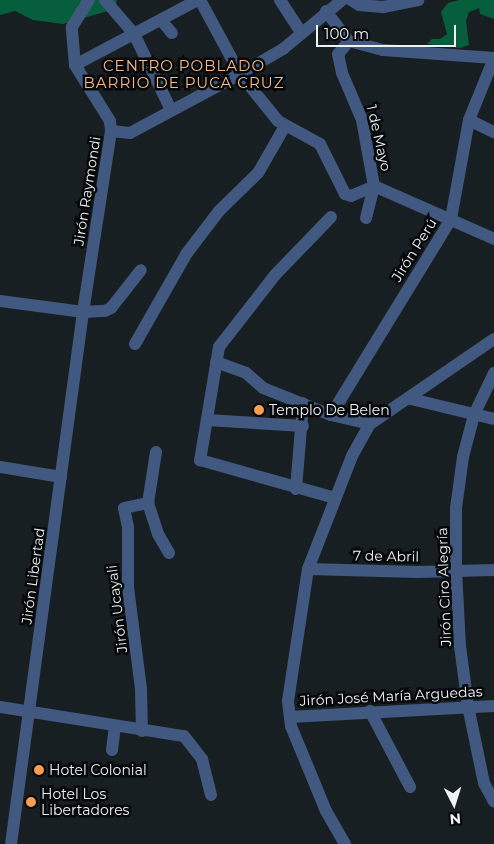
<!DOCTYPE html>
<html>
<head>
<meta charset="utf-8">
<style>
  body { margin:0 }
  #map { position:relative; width:494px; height:844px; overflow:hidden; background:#181f22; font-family:Montserrat,sans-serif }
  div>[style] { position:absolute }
  .forest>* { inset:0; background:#065e3c }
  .minor>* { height:12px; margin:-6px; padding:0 6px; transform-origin:6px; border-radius:6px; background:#415980 }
  .dots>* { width:14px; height:14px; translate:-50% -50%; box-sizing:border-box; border:2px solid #06080a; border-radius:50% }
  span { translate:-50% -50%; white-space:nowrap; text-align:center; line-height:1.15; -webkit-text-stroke:5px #06080a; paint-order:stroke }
  .street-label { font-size:14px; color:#eef3f5 }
  .poi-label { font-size:14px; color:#eef3f5 }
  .left { translate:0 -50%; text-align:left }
  .neighbourhood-label { font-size:15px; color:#f9b986; letter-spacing:1px }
  .north { position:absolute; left:429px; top:779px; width:50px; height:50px; -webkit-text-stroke:4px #06080a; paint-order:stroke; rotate:175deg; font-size:14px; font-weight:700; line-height:20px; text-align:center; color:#eef3f5 }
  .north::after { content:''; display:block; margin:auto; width:18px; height:22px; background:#eef3f5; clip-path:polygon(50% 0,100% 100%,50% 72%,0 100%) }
  .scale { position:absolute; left:316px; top:25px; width:140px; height:22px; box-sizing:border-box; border:2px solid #eef3f5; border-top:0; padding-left:6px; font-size:15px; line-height:18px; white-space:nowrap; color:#eef3f5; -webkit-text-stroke:4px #06080a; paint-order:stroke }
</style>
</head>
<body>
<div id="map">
  <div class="forest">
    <i style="clip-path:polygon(0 0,117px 0,115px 9px,63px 24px,33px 20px,15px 11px,0 15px)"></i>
    <i style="clip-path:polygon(459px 0,494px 0,494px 19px,480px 14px,479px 8px,469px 12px,466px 21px,469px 45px,461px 48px,427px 44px,432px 39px,440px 39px,447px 34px,441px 12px,448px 3px)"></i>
  </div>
  <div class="minor">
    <i style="left:105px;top:0;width:45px;rotate:49.5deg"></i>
    <i style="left:134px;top:34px;width:85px;rotate:64deg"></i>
    <i style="left:200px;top:0;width:84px;rotate:61.6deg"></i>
    <i style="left:240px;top:74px;width:60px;rotate:51deg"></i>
    <i style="left:278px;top:121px;width:48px;rotate:28.7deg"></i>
    <i style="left:320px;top:144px;width:56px;rotate:63.4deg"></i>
    <i style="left:345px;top:194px;width:6px;rotate:18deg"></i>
    <i style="left:351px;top:196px;width:25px;rotate:-23deg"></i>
    <i style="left:374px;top:186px;width:131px;rotate:23.8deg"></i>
    <i style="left:280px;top:0;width:38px;rotate:57deg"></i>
    <i style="left:351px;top:0;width:9px;rotate:32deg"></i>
    <i style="left:359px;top:5px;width:24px;rotate:5deg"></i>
    <i style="left:383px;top:7px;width:36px;rotate:-11deg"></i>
    <i style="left:326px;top:11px;width:38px;rotate:53deg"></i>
    <i style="left:349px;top:41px;width:35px;rotate:15deg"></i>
    <i style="left:383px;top:50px;width:111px;rotate:4.1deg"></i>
    <i style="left:161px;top:20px;width:17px;rotate:50deg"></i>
    <i style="left:349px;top:41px;width:17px;rotate:130deg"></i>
    <i style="left:338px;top:54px;width:19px;rotate:78deg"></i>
    <i style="left:342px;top:73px;width:51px;rotate:66.9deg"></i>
    <i style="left:362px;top:120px;width:67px;rotate:79.7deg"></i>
    <i style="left:374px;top:186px;width:33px;rotate:104deg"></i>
    <i style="left:75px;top:65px;width:139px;rotate:-27.9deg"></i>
    <i style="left:469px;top:120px;width:28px;rotate:26deg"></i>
    <i style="left:111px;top:131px;width:19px;rotate:6deg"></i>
    <i style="left:130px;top:133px;width:125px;rotate:-28.2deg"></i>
    <i style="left:240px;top:74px;width:50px;rotate:-30.2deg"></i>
    <i style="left:283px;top:49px;width:77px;rotate:-39.7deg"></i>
    <i style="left:331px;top:217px;width:81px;rotate:134deg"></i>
    <i style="left:275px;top:275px;width:91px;rotate:127.9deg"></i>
    <i style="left:219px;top:347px;width:115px;rotate:99.5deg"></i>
    <i style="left:200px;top:460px;width:140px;rotate:15.7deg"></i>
    <i style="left:0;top:301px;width:84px;rotate:7.5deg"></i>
    <i style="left:83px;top:312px;width:22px;rotate:-3deg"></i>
    <i style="left:105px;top:311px;width:7px;rotate:-27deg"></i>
    <i style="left:111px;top:308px;width:48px;rotate:-51.7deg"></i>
    <i style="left:135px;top:344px;width:105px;rotate:-60.3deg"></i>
    <i style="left:187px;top:253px;width:53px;rotate:-52.7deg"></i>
    <i style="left:219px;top:211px;width:54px;rotate:-44.3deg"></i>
    <i style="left:258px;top:173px;width:54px;rotate:-60.1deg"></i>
    <i style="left:216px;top:362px;width:32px;rotate:20deg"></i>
    <i style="left:246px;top:373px;width:23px;rotate:41deg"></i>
    <i style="left:263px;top:388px;width:73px;rotate:21.7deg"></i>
    <i style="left:331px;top:415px;width:40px;rotate:13deg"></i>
    <i style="left:494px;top:373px;width:47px;rotate:115.5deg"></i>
    <i style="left:474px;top:415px;width:43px;rotate:104.7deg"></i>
    <i style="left:463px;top:457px;width:51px;rotate:97.8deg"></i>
    <i style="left:456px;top:508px;width:62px;rotate:90deg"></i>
    <i style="left:456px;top:570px;width:76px;rotate:87deg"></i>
    <i style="left:460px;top:646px;width:61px;rotate:82.4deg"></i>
    <i style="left:468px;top:706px;width:79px;rotate:78.3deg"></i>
    <i style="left:484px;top:783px;width:21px;rotate:62deg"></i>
    <i style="left:411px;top:399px;width:85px;rotate:13.5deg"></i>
    <i style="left:331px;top:415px;width:230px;rotate:-58.5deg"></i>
    <i style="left:451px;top:219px;width:101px;rotate:-79.7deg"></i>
    <i style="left:469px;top:120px;width:67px;rotate:-68deg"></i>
    <i style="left:207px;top:420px;width:96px;rotate:3.6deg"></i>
    <i style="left:156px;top:452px;width:52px;rotate:98.9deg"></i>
    <i style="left:148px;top:503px;width:33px;rotate:72deg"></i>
    <i style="left:158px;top:534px;width:22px;rotate:60deg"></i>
    <i style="left:0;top:467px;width:62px;rotate:9.3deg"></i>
    <i style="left:296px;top:489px;width:86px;rotate:-85.3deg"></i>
    <i style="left:308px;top:569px;width:109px;rotate:1.6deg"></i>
    <i style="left:417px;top:572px;width:77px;rotate:-1.5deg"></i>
    <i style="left:0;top:707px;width:186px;rotate:9deg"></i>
    <i style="left:184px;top:736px;width:29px;rotate:52deg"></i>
    <i style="left:202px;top:759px;width:37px;rotate:76deg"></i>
    <i style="left:370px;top:711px;width:86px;rotate:62.2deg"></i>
    <i style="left:290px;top:717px;width:204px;rotate:-3.1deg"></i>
    <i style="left:142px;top:731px;width:42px;rotate:-91.4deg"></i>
    <i style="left:141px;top:689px;width:103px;rotate:-97.3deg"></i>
    <i style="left:128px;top:587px;width:60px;rotate:-90deg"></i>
    <i style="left:128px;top:527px;width:19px;rotate:-102deg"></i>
    <i style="left:124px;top:508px;width:25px;rotate:-12deg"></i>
    <i style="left:112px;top:750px;width:23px;rotate:-83deg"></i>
    <i style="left:11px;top:844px;width:537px;rotate:-82.29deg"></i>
    <i style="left:83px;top:312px;width:183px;rotate:-81.2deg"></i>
    <i style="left:111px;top:131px;width:10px;rotate:-96deg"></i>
    <i style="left:110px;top:121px;width:66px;rotate:-122deg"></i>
    <i style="left:75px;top:65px;width:38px;rotate:-95deg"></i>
    <i style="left:72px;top:27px;width:32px;rotate:-58deg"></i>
    <i style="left:345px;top:844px;width:38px;rotate:-120deg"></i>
    <i style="left:326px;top:811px;width:92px;rotate:-112.4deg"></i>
    <i style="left:291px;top:726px;width:25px;rotate:-97deg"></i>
    <i style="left:288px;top:701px;width:134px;rotate:-81.4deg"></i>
    <i style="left:308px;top:569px;width:121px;rotate:-68.7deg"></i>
    <i style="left:352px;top:456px;width:37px;rotate:-61deg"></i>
    <i style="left:370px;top:424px;width:150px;rotate:-34.4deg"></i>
  </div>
  <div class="dots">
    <i style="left:259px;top:410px;background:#fa9f4f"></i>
    <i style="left:39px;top:770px;background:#fa9f4f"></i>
    <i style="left:31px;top:802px;background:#fa9f4f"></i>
  </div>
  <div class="street-label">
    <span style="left:379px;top:138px;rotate:77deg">1 de Mayo</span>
    <span style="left:87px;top:191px;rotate:-81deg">Jirón Raymondi</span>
    <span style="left:414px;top:250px;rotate:-58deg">Jirón Perú</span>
    <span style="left:386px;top:556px;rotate:1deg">7 de Abril</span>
    <span style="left:33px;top:576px;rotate:-82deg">Jirón Libertad</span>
    <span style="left:444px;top:587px;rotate:-92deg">Jirón Ciro Alegría</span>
    <span style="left:117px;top:609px;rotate:-97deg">Jirón Ucayali</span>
    <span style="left:391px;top:696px;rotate:-3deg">Jirón José María Arguedas</span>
  </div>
  <div class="poi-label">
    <span class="left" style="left:269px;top:410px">Templo De Belen</span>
    <span class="left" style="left:49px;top:770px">Hotel Colonial</span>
    <span class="left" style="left:41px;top:802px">Hotel Los<br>Libertadores</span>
  </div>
  <div class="neighbourhood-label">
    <span style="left:184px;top:74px">CENTRO POBLADO<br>BARRIO DE PUCA CRUZ</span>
  </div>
  <div class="north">N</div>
  <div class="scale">100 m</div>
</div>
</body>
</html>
